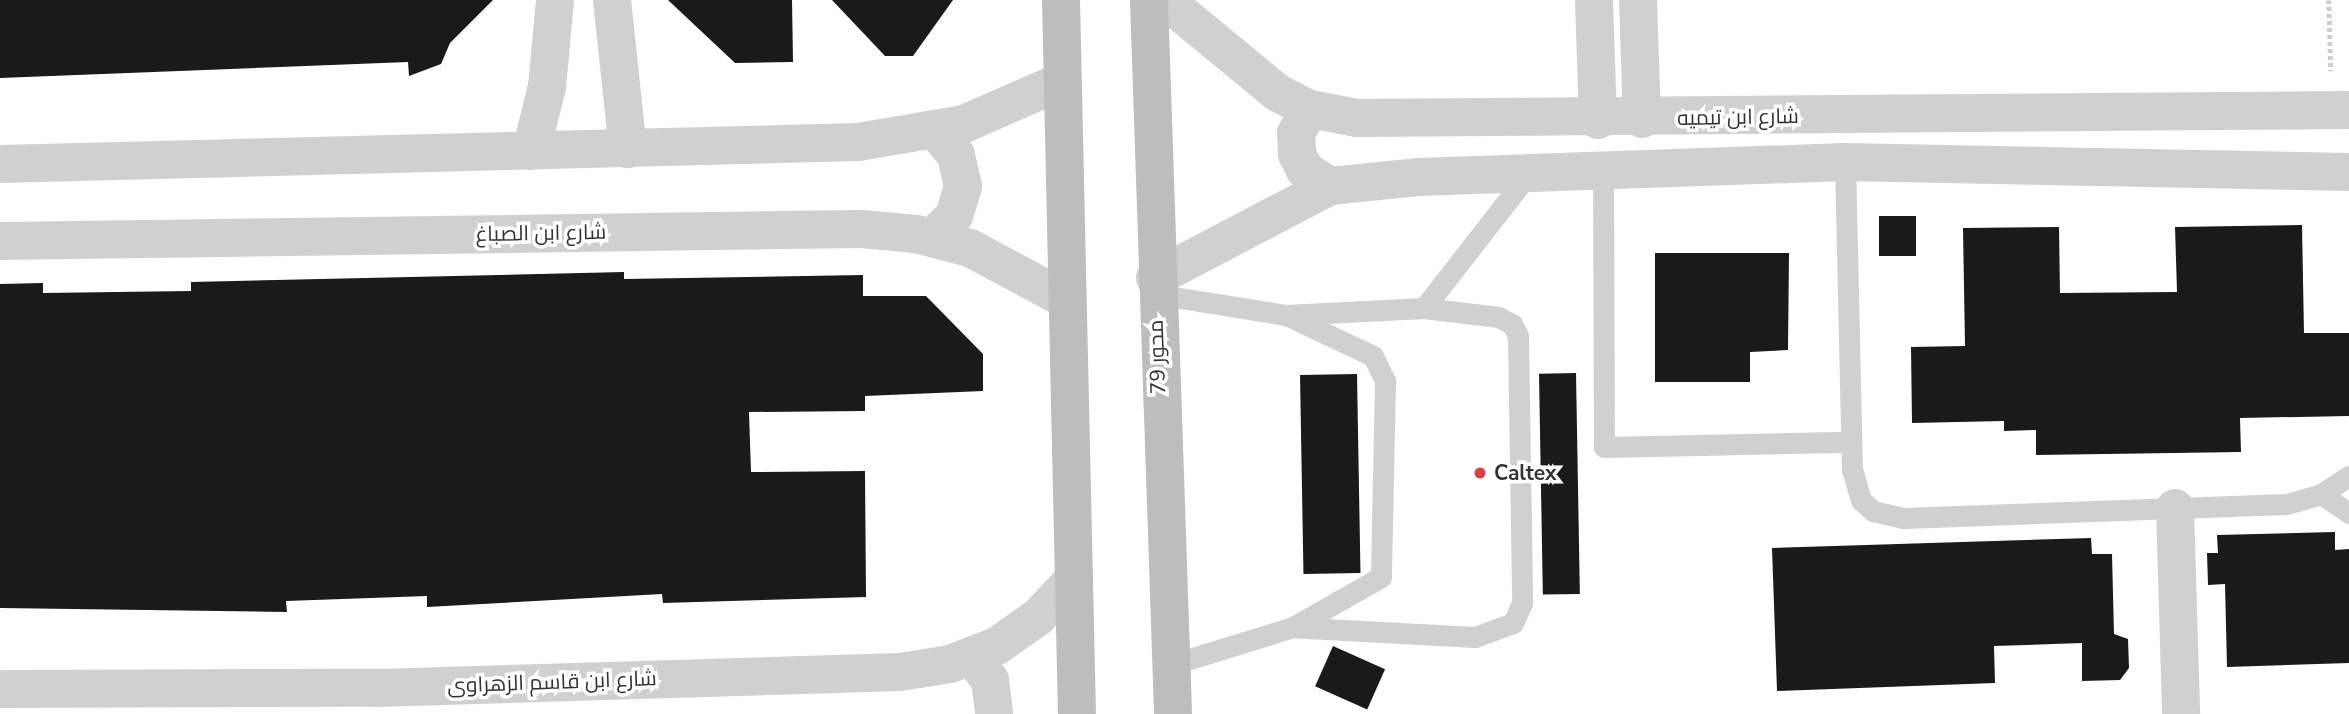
<!DOCTYPE html>
<html>
<head>
<meta charset="utf-8">
<style>
  body { margin:0 }
  #map { position:relative; width:2349px; height:714px; overflow:hidden; background:#fff; font-family:"Nunito Sans",Cairo,sans-serif }
  div>[style] { position:absolute }
  .building>* { inset:0; background:#1a1a1a; transform-origin:0 0 }
  .path>* { height:4.5px; margin-top:-2.25px; transform-origin:0; background:repeating-linear-gradient(90deg,#cdcdcd 0 3.5px,transparent 0 7px) }
  .service>* { height:21px; margin:-10.5px; padding:0 10.5px; transform-origin:10.5px; border-radius:10.5px; background:#d0d0d0 }
  .minor>* { height:38px; margin:-19px; padding:0 19px; transform-origin:19px; border-radius:19px; background:#d0d0d0 }
  .tertiary>* { height:38px; margin:-19px; padding:0 19px; transform-origin:19px; border-radius:19px; background:#d0d0d0 }
  .secondary>* { height:38px; margin:-19px; padding:0 19px; transform-origin:19px; border-radius:19px; background:#bdbdbd }
  .dots>* { width:19px; height:19px; translate:-50% -50%; box-sizing:border-box; border:4px solid #fff; border-radius:50% }
  span { translate:-50% -50%; white-space:nowrap; text-align:center; line-height:1.15; -webkit-text-stroke:7px #fff; paint-order:stroke }
  .street-label { font-size:21px; color:#333 }
  .poi-label { font-size:21px; color:#333; font-weight:700 }
  .left { translate:0 -50%; text-align:left }
</style>
</head>
<body>
<div id="map">
  <div class="building">
    <i style="clip-path:polygon(0 0,493px 0,450px 43px,441px 64px,409px 76px,408px 62px,0 78px)"></i>
    <i style="clip-path:polygon(668px 0,792px 0,793px 62px,735px 63px)"></i>
    <i style="clip-path:polygon(832px 0,953px 0,913px 56px,885px 56px)"></i>
    <i style="left:1916px;top:216px;width:40px;height:37px;rotate:90deg"></i>
    <i style="clip-path:polygon(2302px 225px,2304px 333px,2349px 333px,2349px 416px,2240px 418px,2241px 452px,2036px 455px,2036px 430px,2004px 431px,2004px 421px,1912px 423px,1911px 347px,1965px 346px,1963px 228px,2059px 227px,2060px 293px,2177px 292px,2175px 227px)"></i>
    <i style="clip-path:polygon(1655px 253px,1789px 253px,1788px 350px,1750px 352px,1750px 382px,1655px 382px)"></i>
    <i style="clip-path:polygon(624px 272px,624px 279px,863px 275px,863px 296px,926px 296px,983px 354px,983px 391px,865px 396px,865px 411px,749px 412px,751px 472px,865px 471px,866px 597px,663px 603px,662px 594px,427px 607px,427px 596px,286px 601px,287px 612px,0 608px,0 284px,43px 283px,43px 293px,191px 291px,191px 282px)"></i>
    <i style="left:1576px;top:373px;width:221px;height:37px;rotate:89deg"></i>
    <i style="left:1357px;top:374px;width:199px;height:57px;rotate:89deg"></i>
    <i style="clip-path:polygon(2335px 532px,2335px 550px,2349px 549px,2349px 663px,2227px 667px,2225px 584px,2208px 585px,2207px 553px,2218px 553px,2217px 535px)"></i>
    <i style="clip-path:polygon(2091px 538px,2092px 554px,2112px 554px,2114px 634px,2128px 639px,2129px 668px,2120px 680px,2082px 681px,2082px 643px,1994px 646px,1995px 683px,1777px 691px,1772px 548px)"></i>
    <i style="left:1333px;top:646px;width:57px;height:44px;rotate:24deg"></i>
  </div>
  <div class="path">
    <i style="left:2329px;top:0;width:71px;rotate:88.4deg"></i>
  </div>
  <div class="service">
    <i style="left:1845px;top:162px;width:307px;rotate:88.7deg"></i>
    <i style="left:1852px;top:469px;width:32px;rotate:74deg"></i>
    <i style="left:1861px;top:500px;width:16px;rotate:43deg"></i>
    <i style="left:1873px;top:511px;width:32px;rotate:13deg"></i>
    <i style="left:1904px;top:518px;width:383px;rotate:-2.1deg"></i>
    <i style="left:2287px;top:504px;width:35px;rotate:-16deg"></i>
    <i style="left:2321px;top:494px;width:33px;rotate:-33deg"></i>
    <i style="left:1603px;top:167px;width:280px;rotate:89.8deg"></i>
    <i style="left:1604px;top:447px;width:247px;rotate:-1.2deg"></i>
    <i style="left:1155px;top:294px;width:133px;rotate:9.1deg"></i>
    <i style="left:1286px;top:315px;width:96px;rotate:25.2deg"></i>
    <i style="left:1373px;top:356px;width:28px;rotate:64deg"></i>
    <i style="left:1385px;top:381px;width:196px;rotate:91.2deg"></i>
    <i style="left:1381px;top:577px;width:101px;rotate:150.4deg"></i>
    <i style="left:1293px;top:627px;width:129px;rotate:162.8deg"></i>
    <i style="left:1424px;top:308px;width:172px;rotate:-52.1deg"></i>
    <i style="left:1286px;top:315px;width:138px;rotate:-2.9deg"></i>
    <i style="left:1424px;top:308px;width:75px;rotate:6.9deg"></i>
    <i style="left:1498px;top:317px;width:16px;rotate:27deg"></i>
    <i style="left:1512px;top:324px;width:13px;rotate:63deg"></i>
    <i style="left:1518px;top:336px;width:267px;rotate:89.1deg"></i>
    <i style="left:1522px;top:603px;width:22px;rotate:114deg"></i>
    <i style="left:1513px;top:623px;width:40px;rotate:159.8deg"></i>
    <i style="left:1475px;top:637px;width:182px;rotate:-176.9deg"></i>
    <i style="left:2321px;top:494px;width:34px;rotate:34deg"></i>
  </div>
  <div class="minor">
    <i style="left:612px;top:0;width:150px;rotate:83.9deg"></i>
    <i style="left:531px;top:151px;width:66px;rotate:-76deg"></i>
    <i style="left:547px;top:87px;width:87px;rotate:-84.7deg"></i>
    <i style="left:2175px;top:508px;width:206px;rotate:88.3deg"></i>
    <i style="left:971px;top:656px;width:31px;rotate:52deg"></i>
    <i style="left:990px;top:680px;width:34px;rotate:83deg"></i>
    <i style="left:0;top:689px;width:378px;rotate:-0.2deg"></i>
    <i style="left:378px;top:688px;width:522px;rotate:-1.76deg"></i>
    <i style="left:900px;top:672px;width:51px;rotate:-9.1deg"></i>
    <i style="left:950px;top:664px;width:50px;rotate:-21deg"></i>
    <i style="left:997px;top:646px;width:50px;rotate:-35.3deg"></i>
    <i style="left:1038px;top:617px;width:52px;rotate:-46.5deg"></i>
  </div>
  <div class="tertiary">
    <i style="left:1165px;top:0;width:146px;rotate:39.5deg"></i>
    <i style="left:1278px;top:93px;width:36px;rotate:27deg"></i>
    <i style="left:1310px;top:109px;width:48px;rotate:10.8deg"></i>
    <i style="left:1357px;top:118px;width:992px;rotate:-0.46deg"></i>
    <i style="left:1594px;top:0;width:120px;rotate:88.1deg"></i>
    <i style="left:1638px;top:0;width:119px;rotate:88.1deg"></i>
    <i style="left:1310px;top:109px;width:28px;rotate:120deg"></i>
    <i style="left:1296px;top:133px;width:21px;rotate:87deg"></i>
    <i style="left:1297px;top:154px;width:18px;rotate:63deg"></i>
    <i style="left:1305px;top:170px;width:30px;rotate:33deg"></i>
    <i style="left:0;top:164px;width:858px;rotate:-1.47deg"></i>
    <i style="left:858px;top:142px;width:108px;rotate:-9.6deg"></i>
    <i style="left:964px;top:124px;width:107px;rotate:-23.7deg"></i>
    <i style="left:932px;top:238px;width:31px;rotate:-45deg"></i>
    <i style="left:954px;top:216px;width:31px;rotate:-73deg"></i>
    <i style="left:963px;top:186px;width:32px;rotate:-103deg"></i>
    <i style="left:956px;top:155px;width:31px;rotate:-130deg"></i>
    <i style="left:0;top:241px;width:862px;rotate:-0.8deg"></i>
    <i style="left:862px;top:229px;width:54px;rotate:5.3deg"></i>
    <i style="left:916px;top:234px;width:56px;rotate:14.5deg"></i>
    <i style="left:970px;top:248px;width:110px;rotate:28.2deg"></i>
    <i style="left:1155px;top:278px;width:198px;rotate:-27.7deg"></i>
    <i style="left:1330px;top:186px;width:88px;rotate:-5.8deg"></i>
    <i style="left:1418px;top:177px;width:427px;rotate:-2deg"></i>
    <i style="left:1845px;top:162px;width:504px;rotate:1.14deg"></i>
  </div>
  <div class="secondary">
    <i style="left:1061px;top:0;width:714px;rotate:88.72deg"></i>
    <i style="left:1149px;top:0;width:714px;rotate:88.07deg"></i>
  </div>
  <div class="dots">
    <i style="left:1480px;top:473px;background:#e63946"></i>
  </div>
  <div class="street-label">
    <span style="left:1738px;top:117px;rotate:-1deg">شارع ابن تيميه</span>
    <span style="left:541px;top:233px;rotate:-1deg">شارع ابن الصباغ</span>
    <span style="left:1157px;top:357px;rotate:-92deg">محور 79</span>
    <span style="left:552px;top:682px;rotate:-2deg">شارع ابن قاسم الزهراوى</span>
  </div>
  <div class="poi-label">
    <span class="left" style="left:1494px;top:473px">Caltex</span>
  </div>
</div>
</body>
</html>
